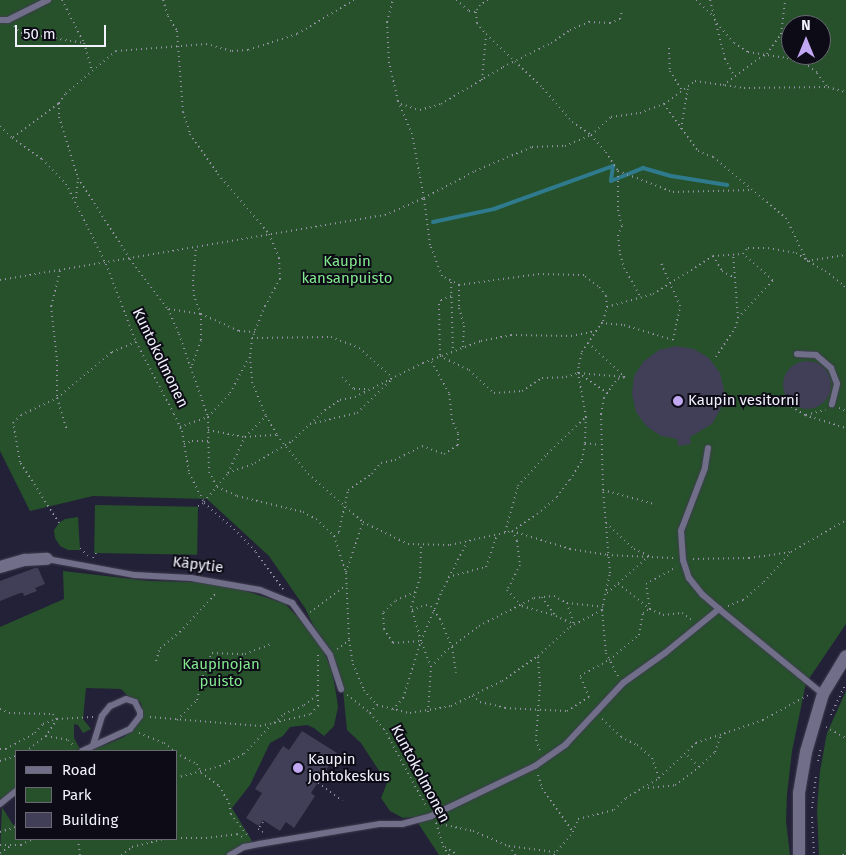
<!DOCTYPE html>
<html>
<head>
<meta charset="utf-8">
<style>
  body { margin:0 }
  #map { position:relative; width:846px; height:855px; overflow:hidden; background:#232137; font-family:"Fira Sans",sans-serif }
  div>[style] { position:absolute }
  .green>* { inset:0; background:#26512b; transform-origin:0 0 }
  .stream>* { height:4px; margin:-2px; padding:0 2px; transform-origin:2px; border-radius:2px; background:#2f7a8c }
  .building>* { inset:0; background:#413f57 }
  .round { border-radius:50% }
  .path>* { height:2px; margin-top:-1px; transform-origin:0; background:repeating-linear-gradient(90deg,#9594a5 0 1px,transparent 0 5px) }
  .roads { filter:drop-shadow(0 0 1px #403d50) drop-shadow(0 0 1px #403d50) }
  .lane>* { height:6px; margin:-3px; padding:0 3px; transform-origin:3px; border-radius:3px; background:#706e89 }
  .street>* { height:12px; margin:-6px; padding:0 6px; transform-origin:6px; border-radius:6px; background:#706e89 }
  .dots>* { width:14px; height:14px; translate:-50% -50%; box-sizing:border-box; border:2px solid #0d0c16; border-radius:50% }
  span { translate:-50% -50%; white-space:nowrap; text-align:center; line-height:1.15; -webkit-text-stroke:4px #0d0c16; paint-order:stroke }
  .park-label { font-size:15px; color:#82e98e }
  .street-label { font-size:15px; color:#f3f3ff }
  .poi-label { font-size:15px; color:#f3f3ff }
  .left { translate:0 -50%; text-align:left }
  .legend { position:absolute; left:15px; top:750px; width:162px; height:90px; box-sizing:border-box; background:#0d0c16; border:1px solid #696873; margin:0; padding:6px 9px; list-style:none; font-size:15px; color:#f3f3ff }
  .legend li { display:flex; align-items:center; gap:10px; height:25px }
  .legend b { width:25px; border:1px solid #696873 }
  .north { position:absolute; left:781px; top:15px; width:50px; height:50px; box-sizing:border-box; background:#0d0c16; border:1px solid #696873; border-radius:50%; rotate:0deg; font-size:14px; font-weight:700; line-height:20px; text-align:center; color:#f3f3ff }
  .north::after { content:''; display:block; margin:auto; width:18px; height:22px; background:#c2a7f2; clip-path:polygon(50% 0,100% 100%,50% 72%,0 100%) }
  .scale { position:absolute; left:15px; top:25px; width:91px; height:22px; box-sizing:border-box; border:2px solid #f3f3ff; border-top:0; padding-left:6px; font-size:15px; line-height:18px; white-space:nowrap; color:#f3f3ff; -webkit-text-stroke:4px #0d0c16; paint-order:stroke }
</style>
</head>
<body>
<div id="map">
  <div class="green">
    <i style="clip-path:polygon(evenodd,0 0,846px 0,846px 624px,806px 683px,792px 751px,787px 794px,786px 821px,790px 855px,439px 855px,414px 817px,403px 818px,390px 811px,381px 798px,387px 783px,361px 743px,347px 730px,343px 690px,338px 668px,332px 652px,313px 625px,305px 608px,269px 556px,207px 499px,93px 496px,30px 511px,0 451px,0 0,791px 25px,821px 25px,821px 55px,791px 55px,791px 25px)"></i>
    <i style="left:95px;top:505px;width:103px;height:48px;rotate:1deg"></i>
    <i style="clip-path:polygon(78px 517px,80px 550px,68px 550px,60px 546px,55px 538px,54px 530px,59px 523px,65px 519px)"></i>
    <i style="clip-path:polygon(63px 571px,149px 581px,197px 582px,242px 590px,284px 603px,302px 621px,322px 648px,332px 670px,336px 693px,338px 707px,334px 726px,324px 736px,314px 728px,307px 725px,290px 727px,283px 736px,270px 743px,250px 785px,232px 808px,252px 841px,227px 855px,0 855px,2px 807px,13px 825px,16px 824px,16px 839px,176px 839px,176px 751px,90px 751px,124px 737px,143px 717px,141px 703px,129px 697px,121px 689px,86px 688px,83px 719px,91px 729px,83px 733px,78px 725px,74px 724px,74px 738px,80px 749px,74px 751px,16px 751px,16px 788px,0 800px,0 627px,64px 599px)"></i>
    <i style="clip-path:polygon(846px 691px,846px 855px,819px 855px,817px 810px,820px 771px,827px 733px)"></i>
  </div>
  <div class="stream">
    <i style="left:433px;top:222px;width:62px;rotate:-12deg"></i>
    <i style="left:494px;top:209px;width:127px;rotate:-19.9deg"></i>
    <i style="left:613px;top:166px;width:15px;rotate:98deg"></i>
    <i style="left:611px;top:181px;width:35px;rotate:-22deg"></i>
    <i style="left:643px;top:168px;width:29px;rotate:16deg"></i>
    <i style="left:671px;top:176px;width:57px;rotate:9.1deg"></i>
  </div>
  <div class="building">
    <i style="clip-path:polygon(676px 346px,694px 349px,709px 358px,720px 373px,724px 390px,721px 408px,712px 424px,690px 437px,691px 444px,678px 446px,677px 439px,661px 436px,646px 426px,636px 412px,632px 394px,634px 376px,644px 361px,659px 350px)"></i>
    <i class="round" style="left:783px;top:361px;width:48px;height:48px"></i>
    <i style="clip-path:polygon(35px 568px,38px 568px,45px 584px,35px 588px,37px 591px,24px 596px,23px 593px,20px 593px,0 601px,0 581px)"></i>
    <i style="clip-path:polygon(302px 731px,337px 753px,311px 793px,315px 796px,294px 828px,286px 822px,280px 831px,263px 820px,259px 826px,246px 818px,262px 793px,255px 789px,283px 746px,289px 750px)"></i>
  </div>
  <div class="path">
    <i style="left:62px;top:0;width:48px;rotate:62.9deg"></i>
    <i style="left:163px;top:0;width:17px;rotate:73deg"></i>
    <i style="left:168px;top:16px;width:17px;rotate:59deg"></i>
    <i style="left:177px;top:31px;width:81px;rotate:85.8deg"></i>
    <i style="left:183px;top:112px;width:23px;rotate:72deg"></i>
    <i style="left:190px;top:134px;width:49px;rotate:55deg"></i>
    <i style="left:218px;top:174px;width:79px;rotate:49.6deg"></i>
    <i style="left:269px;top:234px;width:26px;rotate:67deg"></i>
    <i style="left:279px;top:258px;width:21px;rotate:87deg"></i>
    <i style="left:280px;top:279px;width:31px;rotate:119deg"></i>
    <i style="left:265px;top:306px;width:35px;rotate:112deg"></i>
    <i style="left:252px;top:338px;width:19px;rotate:96deg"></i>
    <i style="left:250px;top:357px;width:25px;rotate:85deg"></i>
    <i style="left:252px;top:382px;width:37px;rotate:68deg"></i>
    <i style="left:266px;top:416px;width:22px;rotate:60deg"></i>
    <i style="left:277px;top:435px;width:50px;rotate:51.5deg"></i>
    <i style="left:308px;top:474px;width:73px;rotate:41.1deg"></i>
    <i style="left:363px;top:522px;width:50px;rotate:26.1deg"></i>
    <i style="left:408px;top:544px;width:42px;rotate:1.4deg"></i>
    <i style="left:450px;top:545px;width:64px;rotate:-12.7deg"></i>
    <i style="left:512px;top:531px;width:30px;rotate:-34deg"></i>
    <i style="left:537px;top:514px;width:26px;rotate:-40deg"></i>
    <i style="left:557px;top:497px;width:21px;rotate:-53deg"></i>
    <i style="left:570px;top:480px;width:23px;rotate:-59deg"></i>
    <i style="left:582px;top:460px;width:17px;rotate:-80deg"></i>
    <i style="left:585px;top:443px;width:26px;rotate:-88deg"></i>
    <i style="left:586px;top:417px;width:45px;rotate:-100.3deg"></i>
    <i style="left:578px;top:373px;width:9px;rotate:-84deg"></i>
    <i style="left:579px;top:364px;width:12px;rotate:-76deg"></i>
    <i style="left:582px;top:352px;width:37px;rotate:-56deg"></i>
    <i style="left:603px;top:321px;width:15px;rotate:-74deg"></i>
    <i style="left:607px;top:307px;width:11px;rotate:-95deg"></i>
    <i style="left:606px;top:296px;width:13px;rotate:-129deg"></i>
    <i style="left:598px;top:286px;width:18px;rotate:-142deg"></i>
    <i style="left:584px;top:275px;width:45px;rotate:-178.7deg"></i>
    <i style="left:539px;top:274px;width:81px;rotate:172.2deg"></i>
    <i style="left:459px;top:285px;width:19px;rotate:-152deg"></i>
    <i style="left:442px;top:276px;width:33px;rotate:-111deg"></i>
    <i style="left:430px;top:245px;width:47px;rotate:-97.3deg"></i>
    <i style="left:424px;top:198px;width:65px;rotate:-100.6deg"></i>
    <i style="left:412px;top:134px;width:36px;rotate:-113deg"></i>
    <i style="left:398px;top:101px;width:39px;rotate:-103deg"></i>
    <i style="left:389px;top:63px;width:41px;rotate:-92.8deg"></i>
    <i style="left:387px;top:22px;width:23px;rotate:-75deg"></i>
    <i style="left:354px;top:0;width:66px;rotate:149.2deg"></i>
    <i style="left:297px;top:34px;width:52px;rotate:161.9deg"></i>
    <i style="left:248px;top:50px;width:17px;rotate:177deg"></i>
    <i style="left:231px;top:51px;width:25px;rotate:-164deg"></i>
    <i style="left:207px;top:44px;width:91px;rotate:175.6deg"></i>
    <i style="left:116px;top:51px;width:67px;rotate:139.9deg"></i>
    <i style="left:65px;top:94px;width:11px;rotate:124deg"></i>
    <i style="left:59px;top:103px;width:14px;rotate:90deg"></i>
    <i style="left:59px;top:117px;width:64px;rotate:72.7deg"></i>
    <i style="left:78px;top:178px;width:96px;rotate:57.3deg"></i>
    <i style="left:130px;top:259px;width:63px;rotate:52.8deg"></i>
    <i style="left:168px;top:309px;width:27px;rotate:66deg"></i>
    <i style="left:179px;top:334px;width:88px;rotate:70.7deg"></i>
    <i style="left:208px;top:417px;width:55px;rotate:89deg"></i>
    <i style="left:209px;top:472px;width:17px;rotate:62deg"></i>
    <i style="left:217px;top:487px;width:22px;rotate:24deg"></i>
    <i style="left:237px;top:496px;width:68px;rotate:13.6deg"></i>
    <i style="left:303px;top:512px;width:15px;rotate:28deg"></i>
    <i style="left:316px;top:519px;width:25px;rotate:43deg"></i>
    <i style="left:334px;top:536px;width:39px;rotate:72deg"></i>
    <i style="left:346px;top:573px;width:67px;rotate:87.4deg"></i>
    <i style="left:349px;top:640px;width:24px;rotate:81deg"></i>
    <i style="left:353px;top:664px;width:28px;rotate:67deg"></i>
    <i style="left:364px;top:690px;width:20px;rotate:49deg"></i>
    <i style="left:377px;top:705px;width:34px;rotate:14deg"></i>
    <i style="left:410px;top:713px;width:42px;rotate:-9.7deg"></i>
    <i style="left:451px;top:706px;width:57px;rotate:-26.1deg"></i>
    <i style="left:502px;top:681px;width:44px;rotate:-34.8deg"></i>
    <i style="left:538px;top:656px;width:43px;rotate:-42.2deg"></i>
    <i style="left:570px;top:627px;width:36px;rotate:-28deg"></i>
    <i style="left:602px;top:610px;width:38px;rotate:-78deg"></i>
    <i style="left:610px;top:573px;width:83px;rotate:-94.8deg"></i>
    <i style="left:603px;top:490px;width:76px;rotate:-91.5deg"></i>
    <i style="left:601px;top:414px;width:16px;rotate:-79deg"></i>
    <i style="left:604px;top:398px;width:14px;rotate:-56deg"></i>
    <i style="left:612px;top:386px;width:9px;rotate:-49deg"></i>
    <i style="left:618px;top:379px;width:7px;rotate:-16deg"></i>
    <i style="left:456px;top:0;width:17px;rotate:40deg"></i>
    <i style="left:469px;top:11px;width:6px;rotate:9deg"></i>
    <i style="left:488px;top:0;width:9px;rotate:148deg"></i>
    <i style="left:480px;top:5px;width:8px;rotate:120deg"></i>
    <i style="left:476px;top:12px;width:11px;rotate:85deg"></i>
    <i style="left:477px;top:23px;width:14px;rotate:51deg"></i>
    <i style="left:486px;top:34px;width:79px;rotate:43.5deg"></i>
    <i style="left:543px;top:88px;width:45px;rotate:49.5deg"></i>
    <i style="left:572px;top:122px;width:23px;rotate:34deg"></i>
    <i style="left:591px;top:135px;width:23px;rotate:49deg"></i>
    <i style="left:606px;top:152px;width:22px;rotate:58deg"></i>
    <i style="left:618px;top:171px;width:59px;rotate:20.9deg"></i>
    <i style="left:673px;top:192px;width:80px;rotate:-1.4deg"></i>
    <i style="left:696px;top:0;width:25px;rotate:43deg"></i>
    <i style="left:710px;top:0;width:61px;rotate:75.7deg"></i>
    <i style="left:725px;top:59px;width:19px;rotate:62deg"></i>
    <i style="left:717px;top:23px;width:26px;rotate:50deg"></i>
    <i style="left:734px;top:43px;width:17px;rotate:33deg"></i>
    <i style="left:748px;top:52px;width:53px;rotate:8.7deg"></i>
    <i style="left:800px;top:60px;width:21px;rotate:37deg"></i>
    <i style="left:817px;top:73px;width:18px;rotate:52deg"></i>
    <i style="left:14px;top:26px;width:10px;rotate:45deg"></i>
    <i style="left:21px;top:33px;width:64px;rotate:9deg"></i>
    <i style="left:84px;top:43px;width:29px;rotate:74deg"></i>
    <i style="left:669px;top:48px;width:23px;rotate:88deg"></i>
    <i style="left:670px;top:71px;width:23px;rotate:59deg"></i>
    <i style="left:482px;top:80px;width:45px;rotate:-84.9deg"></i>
    <i style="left:723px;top:85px;width:40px;rotate:-37deg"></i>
    <i style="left:755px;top:61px;width:14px;rotate:-30deg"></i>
    <i style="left:767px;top:54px;width:24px;rotate:-55deg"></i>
    <i style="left:781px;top:34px;width:34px;rotate:-83deg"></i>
    <i style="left:401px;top:104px;width:20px;rotate:18deg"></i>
    <i style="left:420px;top:110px;width:22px;rotate:-16deg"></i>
    <i style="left:441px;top:104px;width:72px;rotate:-30.8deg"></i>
    <i style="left:503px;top:67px;width:54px;rotate:-26.6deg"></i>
    <i style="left:551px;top:43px;width:23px;rotate:-34deg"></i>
    <i style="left:570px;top:30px;width:21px;rotate:-23deg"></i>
    <i style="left:589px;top:22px;width:21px;rotate:3deg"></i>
    <i style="left:610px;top:23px;width:11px;rotate:-22deg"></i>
    <i style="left:620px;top:19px;width:9px;rotate:-77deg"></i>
    <i style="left:664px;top:104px;width:58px;rotate:54.1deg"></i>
    <i style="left:698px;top:151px;width:16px;rotate:22deg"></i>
    <i style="left:713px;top:157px;width:95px;rotate:39.9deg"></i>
    <i style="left:786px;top:218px;width:46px;rotate:64deg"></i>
    <i style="left:0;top:126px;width:17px;rotate:45deg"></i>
    <i style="left:12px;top:138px;width:37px;rotate:35deg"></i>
    <i style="left:42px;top:159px;width:35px;rotate:46deg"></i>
    <i style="left:66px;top:184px;width:89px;rotate:63.4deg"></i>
    <i style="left:106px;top:264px;width:84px;rotate:69deg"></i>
    <i style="left:136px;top:342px;width:81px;rotate:62.2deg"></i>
    <i style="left:174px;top:414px;width:19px;rotate:65deg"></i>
    <i style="left:182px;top:431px;width:43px;rotate:80.5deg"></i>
    <i style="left:189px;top:473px;width:34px;rotate:63deg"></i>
    <i style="left:204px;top:503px;width:40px;rotate:41deg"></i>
    <i style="left:234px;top:529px;width:32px;rotate:46deg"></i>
    <i style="left:256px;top:552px;width:46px;rotate:53.9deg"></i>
    <i style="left:681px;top:129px;width:43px;rotate:-80.5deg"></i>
    <i style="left:13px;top:137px;width:57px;rotate:-36.5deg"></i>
    <i style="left:618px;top:171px;width:39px;rotate:90deg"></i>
    <i style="left:618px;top:210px;width:16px;rotate:76deg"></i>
    <i style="left:622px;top:226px;width:10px;rotate:114deg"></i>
    <i style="left:618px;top:235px;width:19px;rotate:84deg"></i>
    <i style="left:620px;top:254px;width:15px;rotate:74deg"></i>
    <i style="left:624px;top:268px;width:34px;rotate:60deg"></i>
    <i style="left:76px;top:198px;width:20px;rotate:-84deg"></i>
    <i style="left:713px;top:256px;width:17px;rotate:59deg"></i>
    <i style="left:722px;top:271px;width:15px;rotate:28deg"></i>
    <i style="left:807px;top:261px;width:39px;rotate:-9deg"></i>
    <i style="left:60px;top:271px;width:36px;rotate:104deg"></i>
    <i style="left:51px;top:306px;width:54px;rotate:83.7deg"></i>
    <i style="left:57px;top:360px;width:38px;rotate:90deg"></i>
    <i style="left:57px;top:398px;width:34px;rotate:73deg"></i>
    <i style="left:0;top:280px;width:390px;rotate:-9.6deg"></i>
    <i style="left:385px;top:215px;width:43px;rotate:-23.6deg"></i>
    <i style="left:424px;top:198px;width:58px;rotate:-27.9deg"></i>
    <i style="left:475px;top:171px;width:62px;rotate:-22.8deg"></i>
    <i style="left:532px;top:147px;width:33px;rotate:-2deg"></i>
    <i style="left:565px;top:146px;width:28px;rotate:-23deg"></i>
    <i style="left:591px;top:135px;width:27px;rotate:-42deg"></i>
    <i style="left:611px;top:117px;width:29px;rotate:-8deg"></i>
    <i style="left:640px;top:113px;width:26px;rotate:-21deg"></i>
    <i style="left:664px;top:104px;width:39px;rotate:-37deg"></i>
    <i style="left:695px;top:81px;width:49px;rotate:8.1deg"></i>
    <i style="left:744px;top:88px;width:84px;rotate:-0.7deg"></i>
    <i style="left:828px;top:87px;width:19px;rotate:16deg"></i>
    <i style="left:451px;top:282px;width:70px;rotate:88.4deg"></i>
    <i style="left:459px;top:285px;width:23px;rotate:90deg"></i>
    <i style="left:459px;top:308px;width:19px;rotate:74deg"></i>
    <i style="left:464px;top:326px;width:22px;rotate:93deg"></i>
    <i style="left:451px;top:296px;width:11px;rotate:158deg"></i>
    <i style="left:441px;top:300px;width:4px;rotate:117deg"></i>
    <i style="left:439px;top:304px;width:52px;rotate:88.9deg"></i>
    <i style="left:440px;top:356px;width:32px;rotate:26deg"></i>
    <i style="left:469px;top:370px;width:34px;rotate:43deg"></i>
    <i style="left:494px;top:393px;width:28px;rotate:-4deg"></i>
    <i style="left:522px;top:391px;width:24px;rotate:-33deg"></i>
    <i style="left:542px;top:378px;width:24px;rotate:-2deg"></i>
    <i style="left:566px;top:377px;width:13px;rotate:-18deg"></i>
    <i style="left:607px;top:307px;width:48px;rotate:-15.8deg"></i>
    <i style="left:653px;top:294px;width:71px;rotate:-32.3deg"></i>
    <i style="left:713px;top:256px;width:30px;rotate:-4deg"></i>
    <i style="left:743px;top:254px;width:8px;rotate:-50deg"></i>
    <i style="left:748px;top:248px;width:20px"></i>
    <i style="left:768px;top:248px;width:28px;rotate:10deg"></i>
    <i style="left:796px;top:253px;width:34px;rotate:32deg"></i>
    <i style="left:825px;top:271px;width:24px;rotate:38deg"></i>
    <i style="left:844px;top:286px;width:4px;rotate:63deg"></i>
    <i style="left:169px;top:309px;width:32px;rotate:9deg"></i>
    <i style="left:201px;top:314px;width:42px;rotate:24.1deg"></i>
    <i style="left:239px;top:331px;width:16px;rotate:4deg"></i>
    <i style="left:738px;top:318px;width:52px;rotate:-47.4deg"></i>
    <i style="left:773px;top:280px;width:40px;rotate:-139deg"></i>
    <i style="left:601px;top:323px;width:23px;rotate:5deg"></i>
    <i style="left:624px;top:325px;width:51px;rotate:17deg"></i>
    <i style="left:673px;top:340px;width:35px;rotate:-78deg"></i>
    <i style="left:680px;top:306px;width:47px;rotate:-113.8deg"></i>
    <i style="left:252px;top:338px;width:79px;rotate:-0.7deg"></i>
    <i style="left:331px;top:337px;width:30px;rotate:21deg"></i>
    <i style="left:359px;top:348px;width:45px;rotate:41.4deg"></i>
    <i style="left:588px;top:343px;width:50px;rotate:42.6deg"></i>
    <i style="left:625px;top:377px;width:47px;rotate:-175.1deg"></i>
    <i style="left:578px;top:373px;width:36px;rotate:34deg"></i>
    <i style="left:716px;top:357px;width:35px;rotate:-57deg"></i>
    <i style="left:735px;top:328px;width:10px;rotate:-73deg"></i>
    <i style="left:738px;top:318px;width:65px;rotate:-94.4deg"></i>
    <i style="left:192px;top:365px;width:27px;rotate:-70deg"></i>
    <i style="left:201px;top:340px;width:26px;rotate:-90deg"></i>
    <i style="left:201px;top:314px;width:19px;rotate:-111deg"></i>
    <i style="left:194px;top:296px;width:15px;rotate:-94deg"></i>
    <i style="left:193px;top:281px;width:33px;rotate:-85deg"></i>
    <i style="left:342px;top:377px;width:17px;rotate:45deg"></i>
    <i style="left:354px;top:389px;width:14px"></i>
    <i style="left:787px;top:404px;width:21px;rotate:31deg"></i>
    <i style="left:805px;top:415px;width:43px;rotate:17.6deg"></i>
    <i style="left:839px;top:408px;width:8px;rotate:23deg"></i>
    <i style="left:806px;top:415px;width:20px;rotate:-15deg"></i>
    <i style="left:310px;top:424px;width:21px;rotate:-43deg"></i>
    <i style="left:325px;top:410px;width:18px;rotate:-34deg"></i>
    <i style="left:340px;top:400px;width:15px;rotate:-11deg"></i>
    <i style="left:355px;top:397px;width:76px;rotate:-26.6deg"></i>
    <i style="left:423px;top:363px;width:62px;rotate:-20.8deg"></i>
    <i style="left:481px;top:341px;width:31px;rotate:-11deg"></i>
    <i style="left:511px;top:335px;width:60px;rotate:1deg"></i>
    <i style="left:571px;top:336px;width:26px;rotate:-11deg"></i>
    <i style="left:180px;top:427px;width:30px;rotate:-20deg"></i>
    <i style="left:208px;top:417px;width:33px;rotate:-47deg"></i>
    <i style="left:230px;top:393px;width:40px;rotate:-62deg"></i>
    <i style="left:208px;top:430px;width:38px;rotate:11deg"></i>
    <i style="left:245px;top:437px;width:32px;rotate:-4deg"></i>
    <i style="left:585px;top:443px;width:15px;rotate:8deg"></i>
    <i style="left:184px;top:444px;width:9px;rotate:-21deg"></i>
    <i style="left:192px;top:441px;width:16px"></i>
    <i style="left:228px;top:473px;width:29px;rotate:-20deg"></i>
    <i style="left:255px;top:463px;width:43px;rotate:-30.7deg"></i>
    <i style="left:292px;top:441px;width:25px;rotate:-43deg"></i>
    <i style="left:310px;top:424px;width:48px;rotate:-13.2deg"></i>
    <i style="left:357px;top:413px;width:47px;rotate:-44.1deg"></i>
    <i style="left:603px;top:490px;width:53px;rotate:15.4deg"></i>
    <i style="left:204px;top:502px;width:38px;rotate:-50deg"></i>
    <i style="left:228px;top:473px;width:40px;rotate:-65deg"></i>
    <i style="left:245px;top:437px;width:30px;rotate:-45deg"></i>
    <i style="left:198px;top:506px;width:7px;rotate:-27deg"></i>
    <i style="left:59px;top:523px;width:72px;rotate:-122.6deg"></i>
    <i style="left:20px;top:462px;width:40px;rotate:-100deg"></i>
    <i style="left:13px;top:423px;width:11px;rotate:-45deg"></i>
    <i style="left:21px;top:415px;width:40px;rotate:-25deg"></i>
    <i style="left:57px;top:398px;width:72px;rotate:-39.9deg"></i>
    <i style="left:112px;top:352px;width:26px;rotate:-23deg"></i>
    <i style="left:606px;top:523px;width:38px;rotate:43deg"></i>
    <i style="left:634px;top:549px;width:17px;rotate:25deg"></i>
    <i style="left:649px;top:556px;width:56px;rotate:138.6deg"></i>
    <i style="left:512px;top:531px;width:61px;rotate:17.2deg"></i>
    <i style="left:570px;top:549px;width:37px;rotate:9deg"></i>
    <i style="left:607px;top:555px;width:66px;rotate:2.6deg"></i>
    <i style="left:512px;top:531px;width:11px;rotate:63deg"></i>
    <i style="left:517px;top:541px;width:24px;rotate:83deg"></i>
    <i style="left:520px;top:565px;width:28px;rotate:117deg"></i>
    <i style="left:507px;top:590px;width:22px;rotate:47deg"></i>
    <i style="left:522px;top:606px;width:35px;rotate:16deg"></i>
    <i style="left:556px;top:616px;width:19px;rotate:25deg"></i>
    <i style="left:505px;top:532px;width:48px;rotate:-74.2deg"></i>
    <i style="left:518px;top:486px;width:43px;rotate:-47.8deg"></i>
    <i style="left:547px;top:454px;width:54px;rotate:-43.5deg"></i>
    <i style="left:334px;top:536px;width:6px;rotate:-39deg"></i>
    <i style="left:339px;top:532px;width:43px;rotate:-77.9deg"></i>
    <i style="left:348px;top:490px;width:29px;rotate:-34deg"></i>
    <i style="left:372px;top:474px;width:14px;rotate:-51deg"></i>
    <i style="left:381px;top:463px;width:14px;rotate:-12deg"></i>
    <i style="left:395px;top:460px;width:30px;rotate:-27deg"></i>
    <i style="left:422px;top:446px;width:23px;rotate:20deg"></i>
    <i style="left:444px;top:454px;width:17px;rotate:-33deg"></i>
    <i style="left:458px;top:445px;width:12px;rotate:-90deg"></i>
    <i style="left:458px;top:433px;width:14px;rotate:-115deg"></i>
    <i style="left:452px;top:420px;width:27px;rotate:-96deg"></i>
    <i style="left:449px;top:393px;width:37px;rotate:-119deg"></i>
    <i style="left:80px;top:548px;width:11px;rotate:45deg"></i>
    <i style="left:93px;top:558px;width:6px;rotate:-59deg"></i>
    <i style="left:693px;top:559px;width:56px;rotate:-1deg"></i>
    <i style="left:749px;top:558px;width:42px;rotate:-8.1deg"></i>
    <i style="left:346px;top:572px;width:53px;rotate:-71.2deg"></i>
    <i style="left:448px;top:577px;width:39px;rotate:-15deg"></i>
    <i style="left:486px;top:567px;width:34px;rotate:-71deg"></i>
    <i style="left:618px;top:584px;width:41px;rotate:38deg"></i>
    <i style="left:650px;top:609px;width:14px;rotate:25deg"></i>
    <i style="left:663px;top:615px;width:19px;rotate:-6deg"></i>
    <i style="left:682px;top:613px;width:11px;rotate:38deg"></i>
    <i style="left:415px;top:592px;width:22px;rotate:156deg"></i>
    <i style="left:395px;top:601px;width:17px;rotate:135deg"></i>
    <i style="left:383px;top:613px;width:16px;rotate:86deg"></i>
    <i style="left:384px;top:629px;width:17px;rotate:57deg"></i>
    <i style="left:393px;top:643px;width:28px;rotate:-4deg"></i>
    <i style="left:542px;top:597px;width:22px;rotate:54deg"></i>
    <i style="left:567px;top:603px;width:22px;rotate:72deg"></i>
    <i style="left:728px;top:606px;width:16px;rotate:-22deg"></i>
    <i style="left:743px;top:600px;width:28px;rotate:-41deg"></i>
    <i style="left:764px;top:582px;width:40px;rotate:-48deg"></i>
    <i style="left:791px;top:552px;width:64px;rotate:-30.2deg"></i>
    <i style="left:412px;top:610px;width:15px;rotate:-20deg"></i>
    <i style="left:426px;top:605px;width:5px;rotate:11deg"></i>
    <i style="left:431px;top:606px;width:16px;rotate:55deg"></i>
    <i style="left:440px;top:619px;width:30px;rotate:67deg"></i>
    <i style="left:452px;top:647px;width:26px;rotate:81deg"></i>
    <i style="left:602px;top:610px;width:43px;rotate:84.7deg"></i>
    <i style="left:606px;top:653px;width:27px;rotate:63deg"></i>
    <i style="left:310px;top:612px;width:45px;rotate:-36.9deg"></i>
    <i style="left:337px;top:649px;width:15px;rotate:-37deg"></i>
    <i style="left:538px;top:657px;width:28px;rotate:86deg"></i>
    <i style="left:540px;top:685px;width:55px;rotate:94.2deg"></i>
    <i style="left:536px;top:740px;width:12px;rotate:70deg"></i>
    <i style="left:156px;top:661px;width:14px;rotate:-73deg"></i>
    <i style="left:160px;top:648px;width:26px;rotate:-39deg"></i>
    <i style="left:180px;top:632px;width:54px;rotate:-47.2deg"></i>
    <i style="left:431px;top:667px;width:25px;rotate:-47deg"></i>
    <i style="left:448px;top:649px;width:39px;rotate:-37deg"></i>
    <i style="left:479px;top:626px;width:62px;rotate:-27deg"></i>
    <i style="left:534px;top:598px;width:20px;rotate:-6deg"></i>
    <i style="left:554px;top:596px;width:15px;rotate:28deg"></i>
    <i style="left:567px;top:603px;width:36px;rotate:6deg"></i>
    <i style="left:347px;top:695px;width:29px;rotate:38deg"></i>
    <i style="left:370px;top:713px;width:21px;rotate:49deg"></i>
    <i style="left:384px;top:729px;width:90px;rotate:61.4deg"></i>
    <i style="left:472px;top:696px;width:10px;rotate:37deg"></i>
    <i style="left:480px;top:702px;width:26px;rotate:13deg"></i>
    <i style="left:505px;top:708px;width:62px;rotate:2.8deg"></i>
    <i style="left:567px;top:711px;width:26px;rotate:-32deg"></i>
    <i style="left:589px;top:697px;width:23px;rotate:-113deg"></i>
    <i style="left:580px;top:676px;width:33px;rotate:-29deg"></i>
    <i style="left:609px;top:660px;width:39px;rotate:-40deg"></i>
    <i style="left:639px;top:635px;width:22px;rotate:-80deg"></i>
    <i style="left:643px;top:613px;width:8px;rotate:-30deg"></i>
    <i style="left:650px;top:609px;width:25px;rotate:-99deg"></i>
    <i style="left:646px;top:584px;width:35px;rotate:-29deg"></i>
    <i style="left:0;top:709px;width:10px;rotate:24deg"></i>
    <i style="left:9px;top:713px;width:44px;rotate:1.3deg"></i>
    <i style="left:53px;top:714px;width:6px;rotate:51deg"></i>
    <i style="left:57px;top:719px;width:20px;rotate:123deg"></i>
    <i style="left:46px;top:736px;width:24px;rotate:142deg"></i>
    <i style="left:393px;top:710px;width:16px;rotate:-50deg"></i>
    <i style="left:403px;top:698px;width:60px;rotate:-72.5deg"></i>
    <i style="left:421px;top:641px;width:35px;rotate:-106deg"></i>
    <i style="left:411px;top:607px;width:30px;rotate:-73deg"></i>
    <i style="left:420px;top:578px;width:34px;rotate:-88deg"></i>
    <i style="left:428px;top:712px;width:45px;rotate:-86.2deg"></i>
    <i style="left:431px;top:667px;width:28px;rotate:-111deg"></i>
    <i style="left:421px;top:641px;width:54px;rotate:-67.2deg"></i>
    <i style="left:442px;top:591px;width:55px;rotate:-63deg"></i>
    <i style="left:370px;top:713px;width:11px;rotate:-49deg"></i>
    <i style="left:831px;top:715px;width:35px;rotate:-65deg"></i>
    <i style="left:150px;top:717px;width:110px;rotate:4.7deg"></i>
    <i style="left:260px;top:726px;width:52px;rotate:-13.2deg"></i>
    <i style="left:311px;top:714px;width:11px;rotate:-49deg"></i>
    <i style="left:318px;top:706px;width:51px;rotate:-90deg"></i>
    <i style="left:602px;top:719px;width:26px;rotate:43deg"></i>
    <i style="left:621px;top:737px;width:18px;rotate:27deg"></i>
    <i style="left:637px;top:745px;width:20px;rotate:41deg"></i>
    <i style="left:652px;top:758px;width:21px;rotate:71deg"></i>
    <i style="left:177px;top:720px;width:28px;rotate:-45deg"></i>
    <i style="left:197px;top:700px;width:25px;rotate:-76deg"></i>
    <i style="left:203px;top:676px;width:25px;rotate:-69deg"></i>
    <i style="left:212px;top:653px;width:33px;rotate:2deg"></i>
    <i style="left:245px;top:654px;width:28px;rotate:-21deg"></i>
    <i style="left:274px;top:723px;width:13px;rotate:-42deg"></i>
    <i style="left:284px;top:714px;width:22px;rotate:-24deg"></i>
    <i style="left:304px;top:705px;width:16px;rotate:-38deg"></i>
    <i style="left:826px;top:727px;width:23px;rotate:29deg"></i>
    <i style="left:139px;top:733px;width:27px;rotate:22deg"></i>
    <i style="left:164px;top:743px;width:13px;rotate:39deg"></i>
    <i style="left:46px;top:736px;width:22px;rotate:10deg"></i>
    <i style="left:68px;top:740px;width:8px;rotate:45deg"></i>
    <i style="left:0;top:749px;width:6px"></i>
    <i style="left:6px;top:749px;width:33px;rotate:-29deg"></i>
    <i style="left:35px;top:733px;width:12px;rotate:-48deg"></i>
    <i style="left:43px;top:724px;width:15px;rotate:-20deg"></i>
    <i style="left:57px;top:719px;width:36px;rotate:-3deg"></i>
    <i style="left:176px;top:753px;width:24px;rotate:28deg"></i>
    <i style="left:197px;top:764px;width:10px;rotate:66deg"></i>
    <i style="left:201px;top:773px;width:22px;rotate:36deg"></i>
    <i style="left:219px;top:786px;width:20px;rotate:60deg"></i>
    <i style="left:229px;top:803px;width:11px;rotate:80deg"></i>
    <i style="left:231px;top:814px;width:29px;rotate:52deg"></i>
    <i style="left:0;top:761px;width:17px;rotate:-17deg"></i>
    <i style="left:818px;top:761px;width:13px;rotate:-77deg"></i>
    <i style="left:699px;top:767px;width:22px;rotate:-43deg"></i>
    <i style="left:715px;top:752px;width:18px;rotate:-71deg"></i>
    <i style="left:538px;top:775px;width:14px;rotate:73deg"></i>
    <i style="left:542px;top:788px;width:54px;rotate:54.8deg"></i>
    <i style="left:176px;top:778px;width:46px;rotate:-15.3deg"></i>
    <i style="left:220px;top:766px;width:27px;rotate:-27deg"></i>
    <i style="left:244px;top:754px;width:40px;rotate:-47deg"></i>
    <i style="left:318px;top:783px;width:30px;rotate:37deg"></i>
    <i style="left:648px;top:788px;width:27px;rotate:-6deg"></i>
    <i style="left:675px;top:785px;width:30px;rotate:-37deg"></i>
    <i style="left:699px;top:767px;width:20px;rotate:-135deg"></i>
    <i style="left:812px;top:808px;width:33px;rotate:-83deg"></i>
    <i style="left:812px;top:817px;width:38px;rotate:87deg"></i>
    <i style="left:263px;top:822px;width:9px;rotate:126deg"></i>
    <i style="left:258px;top:829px;width:8px;rotate:30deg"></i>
    <i style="left:436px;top:823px;width:24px;rotate:73deg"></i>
    <i style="left:443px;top:846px;width:11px;rotate:56deg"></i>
    <i style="left:436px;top:823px;width:38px;rotate:12deg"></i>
    <i style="left:473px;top:831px;width:39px;rotate:23deg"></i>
    <i style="left:509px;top:846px;width:46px;rotate:7.4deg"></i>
    <i style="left:0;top:832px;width:17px;rotate:-17deg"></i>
    <i style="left:176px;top:838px;width:30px"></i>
    <i style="left:206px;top:838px;width:31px;rotate:-7deg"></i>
    <i style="left:237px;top:834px;width:9px;rotate:27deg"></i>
    <i style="left:78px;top:839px;width:16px;rotate:83deg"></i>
    <i style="left:0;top:845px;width:21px"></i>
    <i style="left:21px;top:845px;width:13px;rotate:-27deg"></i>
    <i style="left:509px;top:846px;width:11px;rotate:52deg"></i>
    <i style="left:445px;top:847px;width:15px;rotate:32deg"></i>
    <i style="left:0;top:853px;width:12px;rotate:-35deg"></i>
    <i style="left:121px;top:855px;width:14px;rotate:-36deg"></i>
    <i style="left:132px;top:847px;width:34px;rotate:-14deg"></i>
    <i style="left:554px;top:855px;width:30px;rotate:-50deg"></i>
    <i style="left:573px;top:832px;width:14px;rotate:-69deg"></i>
    <i style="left:578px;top:819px;width:37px;rotate:-14deg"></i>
    <i style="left:614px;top:810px;width:17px;rotate:-45deg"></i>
    <i style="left:626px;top:798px;width:39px;rotate:-31deg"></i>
    <i style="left:659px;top:778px;width:51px;rotate:-43.4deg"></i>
    <i style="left:696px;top:743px;width:71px;rotate:-18.9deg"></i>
    <i style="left:763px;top:720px;width:54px;rotate:-29deg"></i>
    <i style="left:843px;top:855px;width:5px;rotate:-53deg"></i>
  </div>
  <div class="roads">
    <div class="lane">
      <i style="left:0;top:20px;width:8px"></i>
      <i style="left:8px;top:20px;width:45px;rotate:-26.6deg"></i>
      <i style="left:797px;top:354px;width:19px;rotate:3deg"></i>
      <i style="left:816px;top:355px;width:20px;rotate:41deg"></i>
      <i style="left:831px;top:368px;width:17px;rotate:69deg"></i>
      <i style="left:837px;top:384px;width:21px;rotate:104deg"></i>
      <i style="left:708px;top:448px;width:20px;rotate:99deg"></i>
      <i style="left:705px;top:468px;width:67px;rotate:110.9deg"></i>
      <i style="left:681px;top:531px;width:29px;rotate:86deg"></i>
      <i style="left:683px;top:560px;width:19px;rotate:72deg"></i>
      <i style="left:689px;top:578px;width:22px;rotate:51deg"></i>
      <i style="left:703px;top:595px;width:21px;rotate:41deg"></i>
      <i style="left:719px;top:609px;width:134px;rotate:39.3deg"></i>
      <i style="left:47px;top:559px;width:88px;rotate:10.4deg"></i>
      <i style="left:134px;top:575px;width:57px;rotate:3deg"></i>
      <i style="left:191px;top:578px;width:70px;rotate:9.9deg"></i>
      <i style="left:260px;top:590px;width:35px;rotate:22deg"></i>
      <i style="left:292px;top:603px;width:64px;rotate:53.8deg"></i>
      <i style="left:330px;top:655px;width:36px;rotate:72deg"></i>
      <i style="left:82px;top:751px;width:53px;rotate:-24.6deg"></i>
      <i style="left:130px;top:729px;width:16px;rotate:-52deg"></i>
      <i style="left:140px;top:716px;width:4px;rotate:-90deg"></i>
      <i style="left:140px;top:712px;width:11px;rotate:-117deg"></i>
      <i style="left:135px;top:702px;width:9px;rotate:-162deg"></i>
      <i style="left:126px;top:699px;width:17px;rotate:156deg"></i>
      <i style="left:110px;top:706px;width:13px;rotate:129deg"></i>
      <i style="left:102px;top:716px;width:30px;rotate:107deg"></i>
      <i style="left:0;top:804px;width:21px;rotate:-39deg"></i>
      <i style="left:230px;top:855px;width:16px;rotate:-30deg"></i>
      <i style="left:244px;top:847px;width:15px;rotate:-11deg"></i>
      <i style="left:259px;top:844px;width:123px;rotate:-9.4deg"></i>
      <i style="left:380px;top:824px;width:22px"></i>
      <i style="left:402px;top:824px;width:30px;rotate:-15deg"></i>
      <i style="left:431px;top:816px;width:115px;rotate:-25.7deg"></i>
      <i style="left:535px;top:766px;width:38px;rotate:-35deg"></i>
      <i style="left:566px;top:744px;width:83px;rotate:-46.9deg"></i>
      <i style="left:623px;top:683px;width:52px;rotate:-35.5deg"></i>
      <i style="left:665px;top:653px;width:70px;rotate:-39.2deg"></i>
    </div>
    <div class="street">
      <i style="left:0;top:567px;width:26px;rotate:-16deg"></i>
      <i style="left:25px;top:560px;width:22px;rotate:-3deg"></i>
      <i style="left:799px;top:855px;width:62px;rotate:-90deg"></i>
      <i style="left:799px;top:793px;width:42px;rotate:-80.3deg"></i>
      <i style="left:806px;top:752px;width:60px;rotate:-73.7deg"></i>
      <i style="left:823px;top:694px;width:44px;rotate:-58.8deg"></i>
    </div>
  </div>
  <div class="dots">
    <i style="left:678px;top:401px;background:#c2a7f2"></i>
    <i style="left:298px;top:768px;background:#c2a7f2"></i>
  </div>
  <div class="park-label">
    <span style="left:347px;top:270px">Kaupin<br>kansanpuisto</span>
    <span style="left:221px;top:673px">Kaupinojan<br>puisto</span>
  </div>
  <div class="street-label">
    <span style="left:160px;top:358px;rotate:64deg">Kuntokolmonen</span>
    <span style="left:198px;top:565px;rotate:7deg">Käpytie</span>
    <span style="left:420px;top:774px;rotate:62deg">Kuntokolmonen</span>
  </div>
  <div class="poi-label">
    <span class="left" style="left:688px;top:401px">Kaupin vesitorni</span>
    <span class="left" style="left:308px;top:768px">Kaupin<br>johtokeskus</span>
  </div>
  <ul class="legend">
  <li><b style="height:6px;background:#706e89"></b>Road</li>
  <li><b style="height:14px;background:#26512b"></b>Park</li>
  <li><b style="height:14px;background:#413f57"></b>Building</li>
  </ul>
  <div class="north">N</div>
  <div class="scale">50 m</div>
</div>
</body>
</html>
